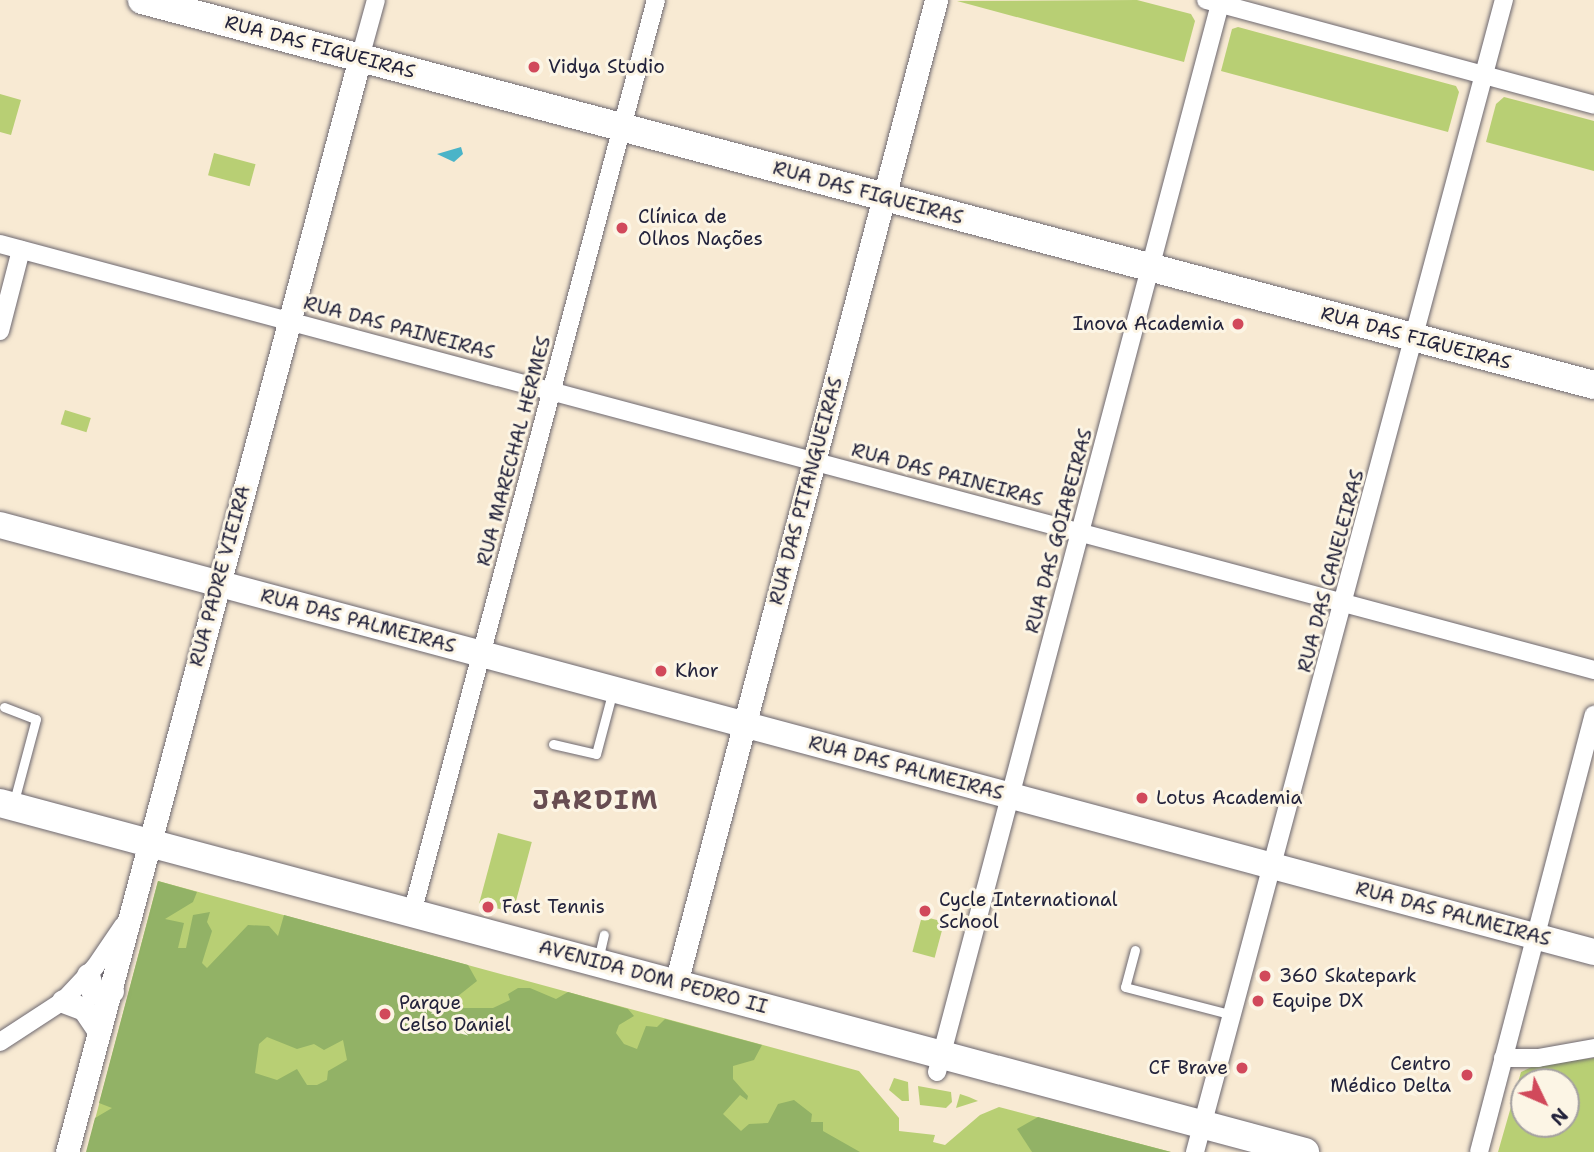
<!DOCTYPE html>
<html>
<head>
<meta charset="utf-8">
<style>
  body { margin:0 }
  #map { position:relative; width:1594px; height:1152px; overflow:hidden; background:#f8ead3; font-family:"Shantell Sans",sans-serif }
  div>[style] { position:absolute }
  .green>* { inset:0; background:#b8cf74; transform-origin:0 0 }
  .forest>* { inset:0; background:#92b266 }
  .water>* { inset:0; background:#4ab4c8 }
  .roads { filter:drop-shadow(0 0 2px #6d6870) drop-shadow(0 0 2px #6d6870) }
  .service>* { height:9px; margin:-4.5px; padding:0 4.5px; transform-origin:4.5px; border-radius:4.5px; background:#fff }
  .minor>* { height:18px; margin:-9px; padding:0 9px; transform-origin:9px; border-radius:9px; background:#fff }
  .tertiary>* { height:23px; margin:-11.5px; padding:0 11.5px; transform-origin:11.5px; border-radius:11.5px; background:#fff }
  .secondary>* { height:26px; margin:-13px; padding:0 13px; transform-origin:13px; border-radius:13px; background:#fff }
  .primary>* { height:28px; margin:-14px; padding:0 14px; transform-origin:14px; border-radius:14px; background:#fff }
  .dots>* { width:19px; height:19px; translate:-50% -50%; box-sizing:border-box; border:4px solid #fcf5e5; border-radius:50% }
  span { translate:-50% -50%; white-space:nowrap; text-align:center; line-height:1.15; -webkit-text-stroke:6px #fcf5e5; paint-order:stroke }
  .street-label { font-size:19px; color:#22223b }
  .poi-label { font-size:19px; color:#22223b }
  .left { translate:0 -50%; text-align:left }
  .right { translate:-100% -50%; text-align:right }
  .district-label { font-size:26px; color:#684d52; font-weight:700; letter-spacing:2px }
  .north { position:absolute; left:1510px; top:1068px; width:70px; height:70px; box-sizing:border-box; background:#fcf5e5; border:2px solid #a5a1a1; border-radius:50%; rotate:134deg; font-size:19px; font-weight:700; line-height:28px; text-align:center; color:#22223b }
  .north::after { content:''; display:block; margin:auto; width:24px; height:32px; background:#d1495b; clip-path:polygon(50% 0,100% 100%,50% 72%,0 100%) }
</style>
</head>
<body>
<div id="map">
  <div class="green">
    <i style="clip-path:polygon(1137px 0,1191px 14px,1195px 21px,1184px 62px,957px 1px)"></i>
    <i style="clip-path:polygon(1238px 27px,1456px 86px,1459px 92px,1448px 132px,1221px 71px,1232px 29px)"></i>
    <i style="clip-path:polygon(0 94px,21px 100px,11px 135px,0 132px)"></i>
    <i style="clip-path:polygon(1504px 97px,1594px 121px,1594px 171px,1486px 142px,1496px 104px)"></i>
    <i style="left:214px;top:153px;width:43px;height:23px;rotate:15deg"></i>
    <i style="left:65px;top:410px;width:27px;height:15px;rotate:17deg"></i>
    <i style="left:498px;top:833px;width:35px;height:73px;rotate:15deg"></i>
    <i style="clip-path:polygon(158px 881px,859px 1071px,899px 1118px,899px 1131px,935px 1135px,933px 1142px,945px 1145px,980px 1115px,999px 1107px,1171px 1152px,184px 1152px,93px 1127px)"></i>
    <i style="left:922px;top:916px;width:23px;height:37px;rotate:15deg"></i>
    <i style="clip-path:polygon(evenodd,1594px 1058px,1594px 1152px,1498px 1152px,1521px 1072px,1536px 1065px,1594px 1058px,1524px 1082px,1566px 1082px,1566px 1124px,1524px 1124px,1524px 1082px)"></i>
    <i style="clip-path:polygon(894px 1078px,908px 1082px,909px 1101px,902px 1101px,889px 1090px)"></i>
    <i style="clip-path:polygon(918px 1086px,951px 1092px,952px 1102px,946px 1108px,920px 1105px)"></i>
    <i style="clip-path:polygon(960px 1094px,969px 1097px,978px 1101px,956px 1108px)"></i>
  </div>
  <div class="forest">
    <i style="clip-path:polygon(evenodd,158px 881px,197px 892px,193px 902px,165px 919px,184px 923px,178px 948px,186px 948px,193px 915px,210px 912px,207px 922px,212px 931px,202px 963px,207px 968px,248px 925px,269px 926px,278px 936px,284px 915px,468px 965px,477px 981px,453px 1000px,461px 1008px,493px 1008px,510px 1000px,508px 994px,518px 988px,530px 988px,556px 999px,568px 992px,628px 1009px,634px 1016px,619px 1025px,616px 1033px,624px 1044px,637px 1049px,646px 1026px,657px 1027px,665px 1019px,762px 1045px,754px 1060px,733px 1066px,733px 1079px,748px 1096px,747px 1100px,740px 1095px,723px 1114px,741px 1131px,749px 1124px,768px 1123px,778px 1104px,794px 1100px,812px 1114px,811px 1122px,823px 1122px,823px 1131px,860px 1152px,86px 1152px,95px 1118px,112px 1108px,99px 1103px,158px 881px,267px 1037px,297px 1049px,314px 1044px,324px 1050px,343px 1040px,347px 1060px,328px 1071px,327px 1080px,317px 1085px,307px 1085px,297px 1069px,277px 1080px,255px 1073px,259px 1044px,267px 1037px)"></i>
    <i style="clip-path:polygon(1038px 1117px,1171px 1152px,1032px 1152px,1017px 1129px)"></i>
  </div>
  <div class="water">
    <i style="clip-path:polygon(461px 147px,463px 154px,454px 162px,437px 154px)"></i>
  </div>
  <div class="roads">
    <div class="service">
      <i style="left:4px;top:707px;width:34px;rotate:21deg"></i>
      <i style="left:36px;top:719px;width:85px;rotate:105deg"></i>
      <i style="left:553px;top:744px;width:44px;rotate:13.1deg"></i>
      <i style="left:596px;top:754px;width:66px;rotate:-75.1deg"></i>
      <i style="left:1135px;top:950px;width:38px;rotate:105deg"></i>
      <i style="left:1125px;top:987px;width:112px;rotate:14.5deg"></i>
      <i style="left:598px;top:960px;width:26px;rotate:-77deg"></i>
    </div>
    <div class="minor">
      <i style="left:1206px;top:0;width:402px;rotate:15.1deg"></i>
      <i style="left:360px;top:58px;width:60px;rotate:-74.6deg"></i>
      <i style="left:0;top:244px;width:1650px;rotate:14.96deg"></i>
      <i style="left:0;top:331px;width:84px;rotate:-75.5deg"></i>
      <i style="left:412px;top:913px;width:945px;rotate:-75.04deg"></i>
      <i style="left:0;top:1042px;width:75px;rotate:-33.1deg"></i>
      <i style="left:63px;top:1001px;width:47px;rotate:-46.7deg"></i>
      <i style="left:95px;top:967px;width:50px;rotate:-55.7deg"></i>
      <i style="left:1503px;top:1058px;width:35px"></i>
      <i style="left:1538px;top:1058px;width:57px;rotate:-10.1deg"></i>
      <i style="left:937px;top:1072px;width:1109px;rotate:-75.16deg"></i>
      <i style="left:1195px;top:1152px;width:1193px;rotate:-74.99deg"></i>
      <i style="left:1479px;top:1152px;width:452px;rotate:-75.3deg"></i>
    </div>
    <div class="tertiary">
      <i style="left:88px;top:975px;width:18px;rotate:74deg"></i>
      <i style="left:93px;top:992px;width:19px;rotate:-3deg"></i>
      <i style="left:676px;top:983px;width:1017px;rotate:-75.18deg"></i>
      <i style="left:63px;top:1001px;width:22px;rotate:21deg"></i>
      <i style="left:84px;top:1009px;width:27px;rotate:56deg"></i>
      <i style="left:67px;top:1152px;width:1133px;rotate:-75.01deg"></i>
    </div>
    <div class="secondary">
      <i style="left:0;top:525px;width:1650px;rotate:15deg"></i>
    </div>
    <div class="primary">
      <i style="left:142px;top:0;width:1502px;rotate:14.85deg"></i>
      <i style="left:0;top:803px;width:1351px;rotate:14.97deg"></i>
    </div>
  </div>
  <div class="dots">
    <i style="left:534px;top:67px;background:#d1495b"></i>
    <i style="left:622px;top:228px;background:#d1495b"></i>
    <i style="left:1238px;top:324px;background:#d1495b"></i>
    <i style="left:661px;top:671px;background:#d1495b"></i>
    <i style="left:1142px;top:798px;background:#d1495b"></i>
    <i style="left:488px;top:907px;background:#d1495b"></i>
    <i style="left:925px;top:911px;background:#d1495b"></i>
    <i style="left:1265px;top:976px;background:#d1495b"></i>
    <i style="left:1258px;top:1001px;background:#d1495b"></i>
    <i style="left:385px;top:1014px;background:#d1495b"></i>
    <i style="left:1242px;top:1068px;background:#d1495b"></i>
    <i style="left:1467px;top:1075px;background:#d1495b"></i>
  </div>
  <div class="street-label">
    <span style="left:320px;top:47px;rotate:15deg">RUA DAS FIGUEIRAS</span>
    <span style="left:868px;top:193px;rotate:15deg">RUA DAS FIGUEIRAS</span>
    <span style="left:399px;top:328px;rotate:15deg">RUA DAS PAINEIRAS</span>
    <span style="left:1416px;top:338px;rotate:15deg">RUA DAS FIGUEIRAS</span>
    <span style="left:514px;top:451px;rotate:-75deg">RUA MARECHAL HERMES</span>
    <span style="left:947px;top:475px;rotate:15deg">RUA DAS PAINEIRAS</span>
    <span style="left:806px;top:491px;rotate:-75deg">RUA DAS PITANGUEIRAS</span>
    <span style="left:1059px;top:531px;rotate:-75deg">RUA DAS GOIABEIRAS</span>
    <span style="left:1331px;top:571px;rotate:-75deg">RUA DAS CANELEIRAS</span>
    <span style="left:220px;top:576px;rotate:-75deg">RUA PADRE VIEIRA</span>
    <span style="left:358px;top:621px;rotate:15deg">RUA DAS PALMEIRAS</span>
    <span style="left:906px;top:768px;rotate:15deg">RUA DAS PALMEIRAS</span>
    <span style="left:1453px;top:914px;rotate:15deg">RUA DAS PALMEIRAS</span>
    <span style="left:653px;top:977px;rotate:15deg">AVENIDA DOM PEDRO II</span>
  </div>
  <div class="poi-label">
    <span class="left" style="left:548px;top:67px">Vidya Studio</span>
    <span class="left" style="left:638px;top:228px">Clínica de<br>Olhos Nações</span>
    <span class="right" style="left:1224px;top:324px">Inova Academia</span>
    <span class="left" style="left:675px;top:671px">Khor</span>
    <span class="left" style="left:1156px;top:798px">Lotus Academia</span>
    <span class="left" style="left:939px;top:911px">Cycle International<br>School</span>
    <span class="left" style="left:502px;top:907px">Fast Tennis</span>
    <span class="left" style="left:1279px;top:976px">360 Skatepark</span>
    <span class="left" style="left:1272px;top:1001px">Equipe DX</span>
    <span class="left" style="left:399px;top:1014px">Parque<br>Celso Daniel</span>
    <span class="right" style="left:1451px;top:1075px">Centro<br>Médico Delta</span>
    <span class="right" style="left:1228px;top:1068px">CF Brave</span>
  </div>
  <div class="district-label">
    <span style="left:596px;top:800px">JARDIM</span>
  </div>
  <div class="north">N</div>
</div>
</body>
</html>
